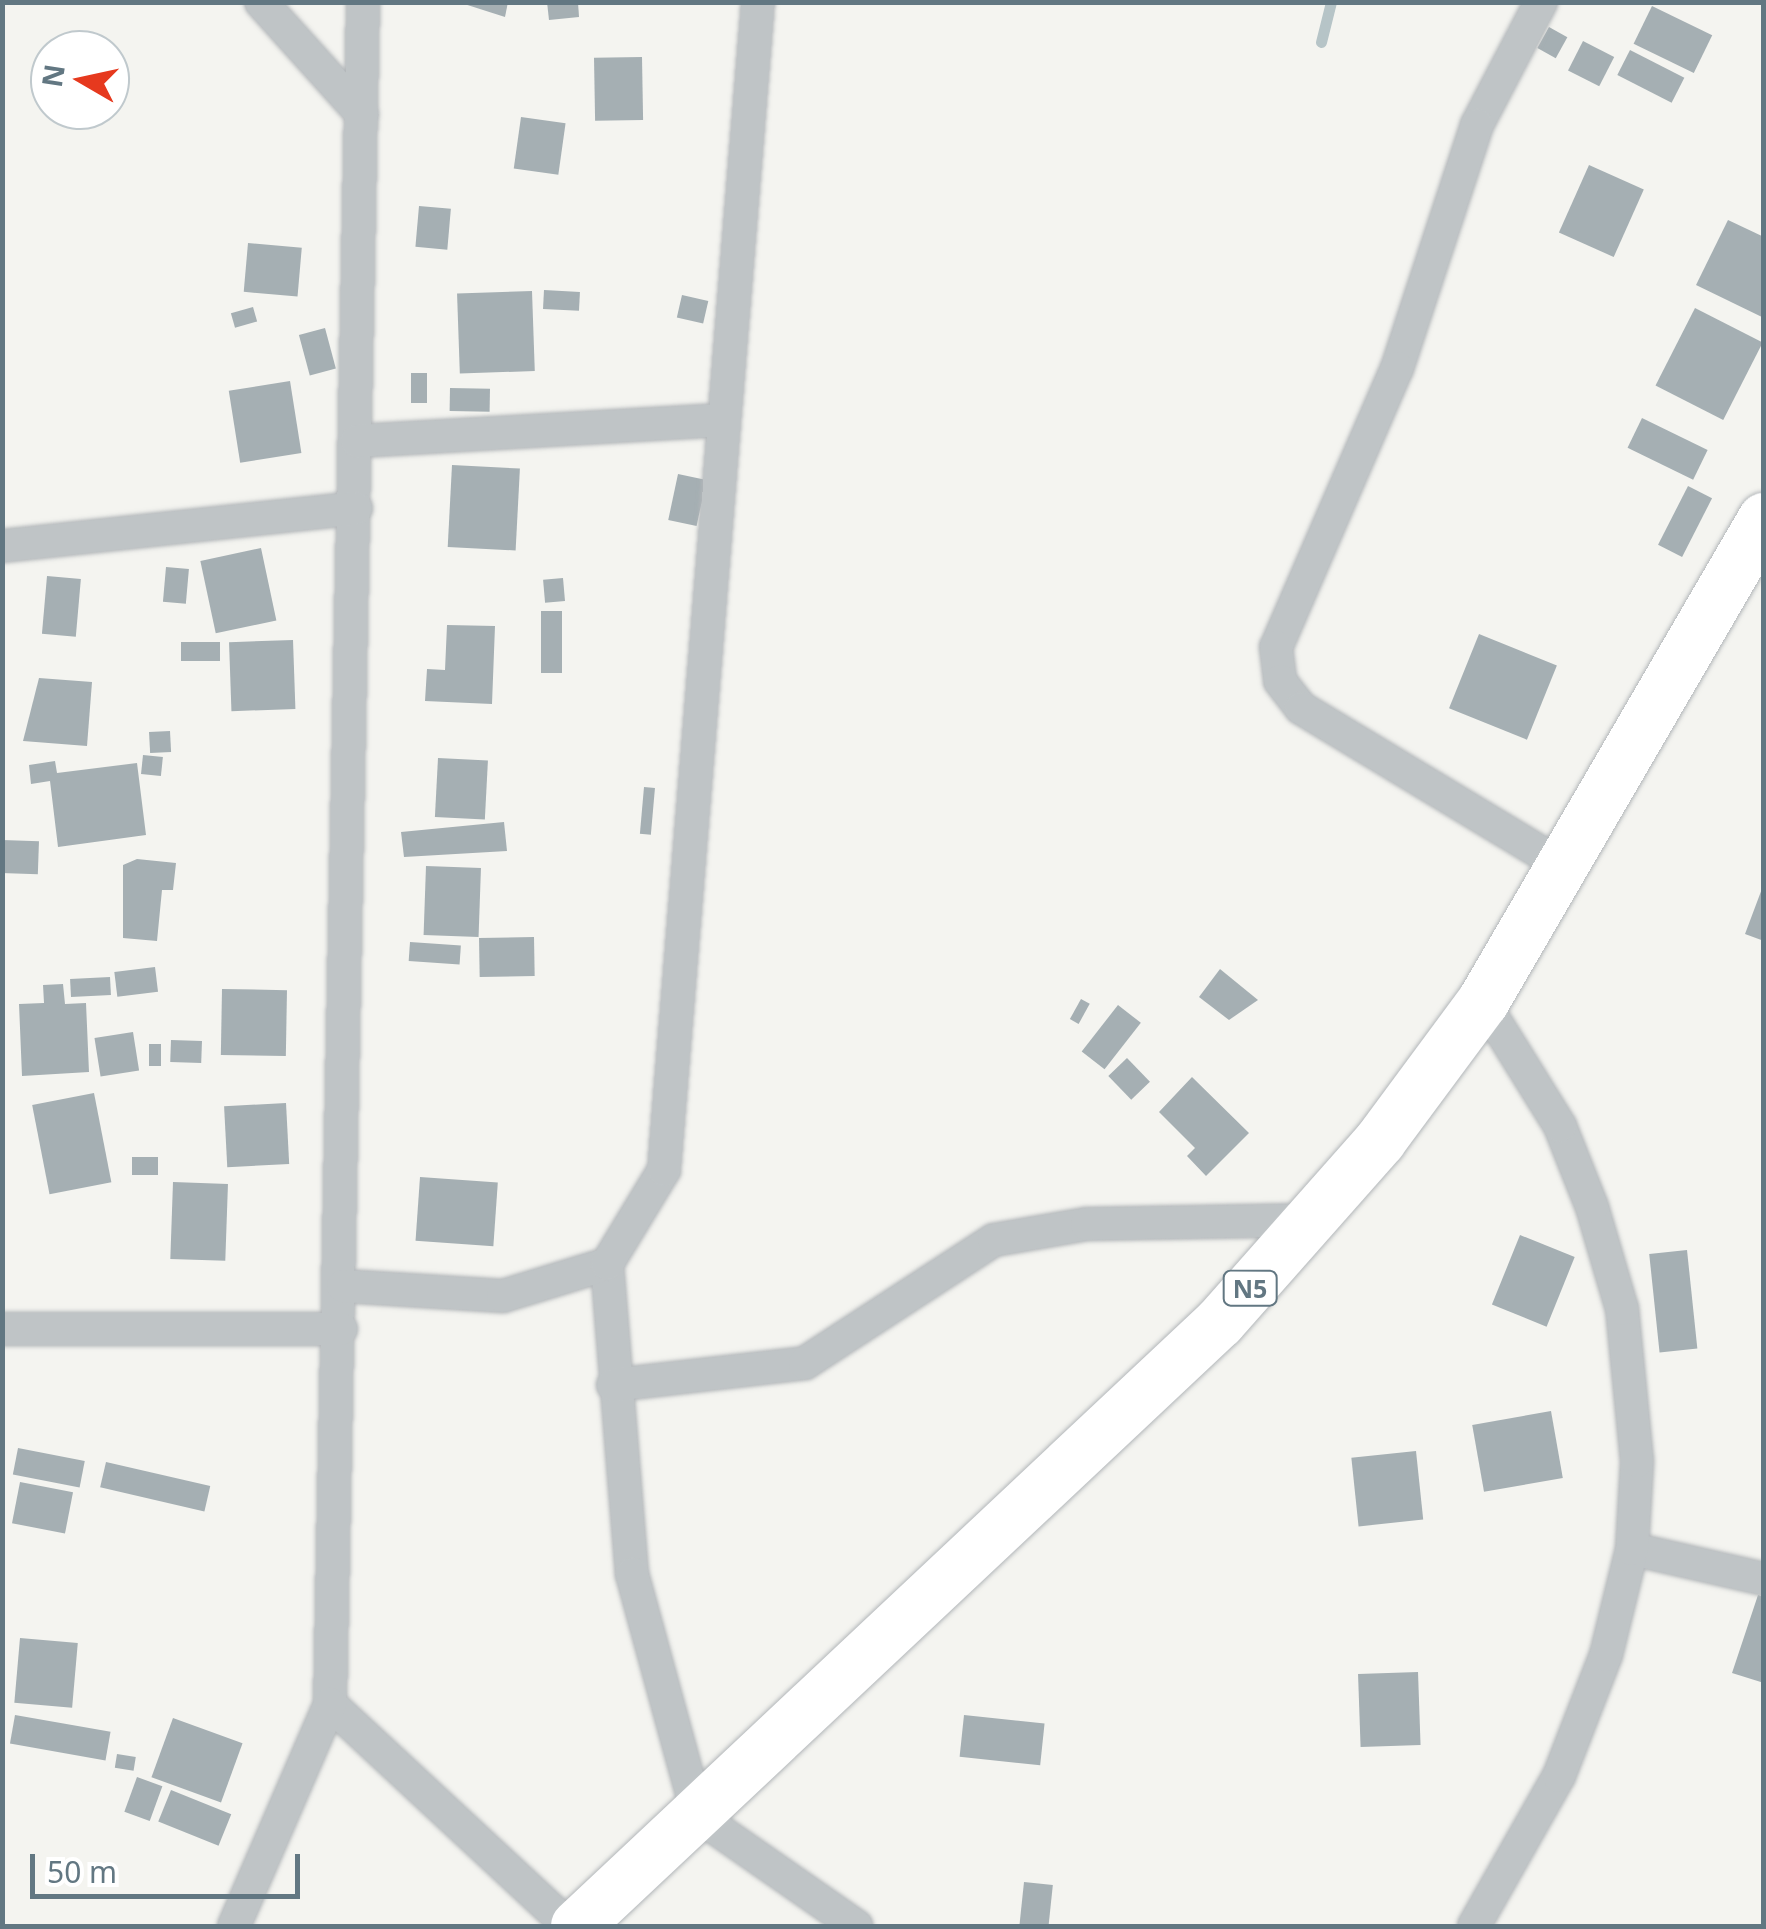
<!DOCTYPE html>
<html>
<head>
<meta charset="utf-8">
<style>
  body { margin:0 }
  #map { position:relative; width:1766px; height:1929px; overflow:hidden; background:#f4f4f0; font-family:"Noto Sans",sans-serif }
  div>[style] { position:absolute }
  .stream>* { height:11px; margin:-5.5px; padding:0 5.5px; transform-origin:5.5px; border-radius:5.5px; background:#b6c4c7 }
  .building>* { inset:0; background:#a5afb3; transform-origin:0 0 }
  .roads { filter:drop-shadow(0 0 2px #b2b6b9) drop-shadow(0 0 2px #b2b6b9) }
  .minor>* { height:32px; margin:-16px; padding:0 16px; transform-origin:16px; border-radius:16px; background:#bfc4c6 }
  .trunk>* { height:52px; margin:-26px; padding:0 26px; transform-origin:26px; border-radius:26px; background:#fff }
  span { translate:-50% -50%; white-space:nowrap; text-align:center; line-height:1.15; -webkit-text-stroke:10px #fff; paint-order:stroke }
  .shield-label span { padding:2px 8px; background:#fff; border:2px solid; border-radius:8px; -webkit-text-stroke-width:0 }
  .shield-label { font-size:25px; color:#627782; font-weight:700 }
  .frame { position:absolute; inset:0; border:5px solid #627782; pointer-events:none }
  .north { position:absolute; left:30px; top:30px; width:100px; height:100px; box-sizing:border-box; background:#fff; border:2px solid #c0c9cd; border-radius:50%; rotate:279deg; font-size:28px; font-weight:700; line-height:40px; text-align:center; color:#627782 }
  .north::after { content:''; display:block; margin:auto; width:35px; height:45px; background:#e6391e; clip-path:polygon(50% 0,100% 100%,50% 72%,0 100%) }
  .scale { position:absolute; left:30px; top:1854px; width:270px; height:45px; box-sizing:border-box; border:5px solid #627782; border-top:0; padding-left:12px; font-size:30px; line-height:35px; white-space:nowrap; color:#627782; -webkit-text-stroke:8px #fff; paint-order:stroke }
</style>
</head>
<body>
<div id="map">
  <div class="stream">
    <i style="left:1321px;top:42px;width:41px;rotate:-76deg"></i>
  </div>
  <div class="building">
    <i style="clip-path:polygon(458px 2px,508px 2px,505px 17px)"></i>
    <i style="clip-path:polygon(547px 2px,578px 2px,579px 17px,549px 20px)"></i>
    <i style="left:1652px;top:6px;width:67px;height:42px;rotate:26deg"></i>
    <i style="left:1549px;top:27px;width:21px;height:24px;rotate:29deg"></i>
    <i style="left:1583px;top:41px;width:35px;height:33px;rotate:27deg"></i>
    <i style="left:1630px;top:50px;width:61px;height:28px;rotate:27deg"></i>
    <i style="left:642px;top:57px;width:63px;height:48px;rotate:89deg"></i>
    <i style="left:521px;top:117px;width:45px;height:52px;rotate:8deg"></i>
    <i style="left:1589px;top:165px;width:60px;height:74px;rotate:24deg"></i>
    <i style="left:419px;top:206px;width:32px;height:41px;rotate:5deg"></i>
    <i style="clip-path:polygon(1728px 220px,1764px 237px,1764px 318px,1696px 285px)"></i>
    <i style="left:248px;top:243px;width:54px;height:49px;rotate:5deg"></i>
    <i style="left:544px;top:290px;width:36px;height:19px;rotate:3deg"></i>
    <i style="left:532px;top:291px;width:80px;height:75px;rotate:88deg"></i>
    <i style="left:682px;top:295px;width:27px;height:23px;rotate:13deg"></i>
    <i style="left:253px;top:307px;width:15px;height:23px;rotate:74deg"></i>
    <i style="left:1695px;top:308px;width:76px;height:87px;rotate:27deg"></i>
    <i style="left:325px;top:328px;width:42px;height:27px;rotate:75deg"></i>
    <i style="left:411px;top:373px;width:16px;height:30px"></i>
    <i style="left:290px;top:381px;width:73px;height:62px;rotate:81deg"></i>
    <i style="left:450px;top:388px;width:40px;height:23px;rotate:1deg"></i>
    <i style="left:1642px;top:418px;width:73px;height:33px;rotate:26deg"></i>
    <i style="left:452px;top:465px;width:68px;height:82px;rotate:3deg"></i>
    <i style="left:678px;top:474px;width:29px;height:47px;rotate:12deg"></i>
    <i style="left:1688px;top:486px;width:27px;height:66px;rotate:27deg"></i>
    <i style="left:261px;top:548px;width:74px;height:62px;rotate:78deg"></i>
    <i style="left:166px;top:567px;width:23px;height:35px;rotate:5deg"></i>
    <i style="left:47px;top:576px;width:34px;height:58px;rotate:5deg"></i>
    <i style="left:563px;top:578px;width:23px;height:20px;rotate:85deg"></i>
    <i style="left:541px;top:611px;width:21px;height:62px"></i>
    <i style="clip-path:polygon(447px 625px,495px 626px,492px 704px,425px 701px,427px 669px,445px 670px)"></i>
    <i style="left:1479px;top:634px;width:84px;height:80px;rotate:22deg"></i>
    <i style="left:293px;top:640px;width:69px;height:64px;rotate:88deg"></i>
    <i style="left:220px;top:642px;width:19px;height:39px;rotate:90deg"></i>
    <i style="clip-path:polygon(39px 678px,92px 682px,87px 746px,23px 741px)"></i>
    <i style="left:170px;top:731px;width:21px;height:21px;rotate:87deg"></i>
    <i style="left:143px;top:755px;width:20px;height:19px;rotate:6deg"></i>
    <i style="left:438px;top:758px;width:50px;height:59px;rotate:3deg"></i>
    <i style="clip-path:polygon(55px 761px,57px 773px,137px 763px,146px 835px,58px 847px,50px 781px,31px 784px,29px 765px)"></i>
    <i style="left:644px;top:787px;width:11px;height:47px;rotate:5deg"></i>
    <i style="clip-path:polygon(504px 822px,507px 851px,404px 857px,401px 832px)"></i>
    <i style="left:2px;top:840px;width:37px;height:33px;rotate:2deg"></i>
    <i style="clip-path:polygon(137px 859px,176px 863px,173px 890px,162px 890px,157px 941px,123px 938px,123px 865px)"></i>
    <i style="left:426px;top:866px;width:55px;height:69px;rotate:2deg"></i>
    <i style="clip-path:polygon(1763px 886px,1764px 886px,1764px 941px,1745px 934px)"></i>
    <i style="left:534px;top:937px;width:39px;height:55px;rotate:89deg"></i>
    <i style="left:410px;top:942px;width:51px;height:19px;rotate:4deg"></i>
    <i style="left:155px;top:967px;width:25px;height:41px;rotate:83deg"></i>
    <i style="clip-path:polygon(1220px 969px,1258px 1000px,1229px 1020px,1199px 997px)"></i>
    <i style="left:110px;top:977px;width:18px;height:40px;rotate:87deg"></i>
    <i style="clip-path:polygon(63px 984px,65px 1004px,86px 1003px,89px 1072px,22px 1076px,19px 1004px,44px 1003px,43px 985px)"></i>
    <i style="left:222px;top:989px;width:65px;height:66px;rotate:1deg"></i>
    <i style="left:1081px;top:999px;width:10px;height:23px;rotate:29deg"></i>
    <i style="left:1118px;top:1005px;width:29px;height:59px;rotate:38deg"></i>
    <i style="left:133px;top:1032px;width:39px;height:39px;rotate:81deg"></i>
    <i style="left:171px;top:1040px;width:31px;height:22px;rotate:2deg"></i>
    <i style="left:149px;top:1044px;width:12px;height:22px"></i>
    <i style="left:1127px;top:1058px;width:33px;height:26px;rotate:46deg"></i>
    <i style="clip-path:polygon(1192px 1077px,1249px 1133px,1206px 1176px,1187px 1156px,1195px 1148px,1159px 1112px)"></i>
    <i style="left:94px;top:1093px;width:91px;height:63px;rotate:79deg"></i>
    <i style="left:286px;top:1103px;width:61px;height:62px;rotate:87deg"></i>
    <i style="left:132px;top:1157px;width:26px;height:18px"></i>
    <i style="left:420px;top:1177px;width:78px;height:64px;rotate:4deg"></i>
    <i style="left:173px;top:1182px;width:55px;height:77px;rotate:2deg"></i>
    <i style="left:1520px;top:1235px;width:59px;height:75px;rotate:22deg"></i>
    <i style="left:1687px;top:1250px;width:99px;height:38px;rotate:84deg"></i>
    <i style="left:1551px;top:1411px;width:68px;height:80px;rotate:80deg"></i>
    <i style="left:18px;top:1448px;width:68px;height:27px;rotate:11deg"></i>
    <i style="left:1416px;top:1451px;width:69px;height:65px;rotate:84deg"></i>
    <i style="left:106px;top:1462px;width:107px;height:26px;rotate:13deg"></i>
    <i style="left:20px;top:1482px;width:54px;height:42px;rotate:11deg"></i>
    <i style="clip-path:polygon(1758px 1595px,1764px 1597px,1764px 1683px,1732px 1673px)"></i>
    <i style="left:20px;top:1638px;width:58px;height:65px;rotate:5deg"></i>
    <i style="left:1418px;top:1672px;width:73px;height:60px;rotate:88deg"></i>
    <i style="left:15px;top:1715px;width:97px;height:29px;rotate:10deg"></i>
    <i style="left:964px;top:1715px;width:81px;height:42px;rotate:6deg"></i>
    <i style="left:173px;top:1718px;width:74px;height:63px;rotate:20deg"></i>
    <i style="left:117px;top:1754px;width:19px;height:14px;rotate:9deg"></i>
    <i style="left:137px;top:1777px;width:27px;height:37px;rotate:20deg"></i>
    <i style="left:171px;top:1790px;width:65px;height:34px;rotate:22deg"></i>
    <i style="left:1024px;top:1882px;width:29px;height:44px;rotate:6deg"></i>
  </div>
  <div class="roads">
    <div class="minor">
      <i style="left:261px;top:2px;width:151px;rotate:48deg"></i>
      <i style="left:363px;top:2px;width:1702px;rotate:91.11deg"></i>
      <i style="left:330px;top:1704px;width:326px;rotate:42.9deg"></i>
      <i style="left:1541px;top:2px;width:139px;rotate:117.5deg"></i>
      <i style="left:1477px;top:125px;width:256px;rotate:108.2deg"></i>
      <i style="left:1397px;top:368px;width:304px;rotate:113.4deg"></i>
      <i style="left:1276px;top:647px;width:34px;rotate:83deg"></i>
      <i style="left:1280px;top:681px;width:34px;rotate:52deg"></i>
      <i style="left:1301px;top:708px;width:306px;rotate:31.1deg"></i>
      <i style="left:357px;top:441px;width:367px;rotate:-3.3deg"></i>
      <i style="left:2px;top:546px;width:356px;rotate:-6.1deg"></i>
      <i style="left:607px;top:1264px;width:311px;rotate:85.4deg"></i>
      <i style="left:632px;top:1574px;width:251px;rotate:74.7deg"></i>
      <i style="left:698px;top:1816px;width:193px;rotate:34.8deg"></i>
      <i style="left:343px;top:1286px;width:160px;rotate:3.6deg"></i>
      <i style="left:503px;top:1296px;width:109px;rotate:-17.1deg"></i>
      <i style="left:607px;top:1264px;width:110px;rotate:-58.8deg"></i>
      <i style="left:664px;top:1170px;width:1172px;rotate:-85.4deg"></i>
      <i style="left:2px;top:1329px;width:339px"></i>
      <i style="left:613px;top:1385px;width:193px;rotate:-6.5deg"></i>
      <i style="left:805px;top:1363px;width:225px;rotate:-33.1deg"></i>
      <i style="left:994px;top:1240px;width:94px;rotate:-9.8deg"></i>
      <i style="left:1087px;top:1224px;width:223px;rotate:-1deg"></i>
      <i style="left:1632px;top:1549px;width:135px;rotate:12.8deg"></i>
      <i style="left:234px;top:1926px;width:242px;rotate:-66.6deg"></i>
      <i style="left:1474px;top:1926px;width:172px;rotate:-60.5deg"></i>
      <i style="left:1559px;top:1776px;width:130px;rotate:-68.8deg"></i>
      <i style="left:1606px;top:1655px;width:109px;rotate:-76.2deg"></i>
      <i style="left:1632px;top:1549px;width:88px;rotate:-86.7deg"></i>
      <i style="left:1637px;top:1461px;width:153px;rotate:-95.6deg"></i>
      <i style="left:1622px;top:1309px;width:106px;rotate:-106.4deg"></i>
      <i style="left:1592px;top:1207px;width:87px;rotate:-111.6deg"></i>
      <i style="left:1560px;top:1126px;width:146px;rotate:-121.8deg"></i>
    </div>
    <div class="trunk">
      <i style="left:577px;top:1926px;width:882px;rotate:-43.21deg"></i>
      <i style="left:1220px;top:1322px;width:242px;rotate:-48.5deg"></i>
      <i style="left:1380px;top:1141px;width:173px;rotate:-53.5deg"></i>
      <i style="left:1483px;top:1002px;width:559px;rotate:-59.81deg"></i>
    </div>
  </div>
  <div class="shield-label">
    <span style="left:1250px;top:1288px">N5</span>
  </div>
  <div class="frame"></div>
  <div class="north">N</div>
  <div class="scale">50 m</div>
</div>
</body>
</html>
